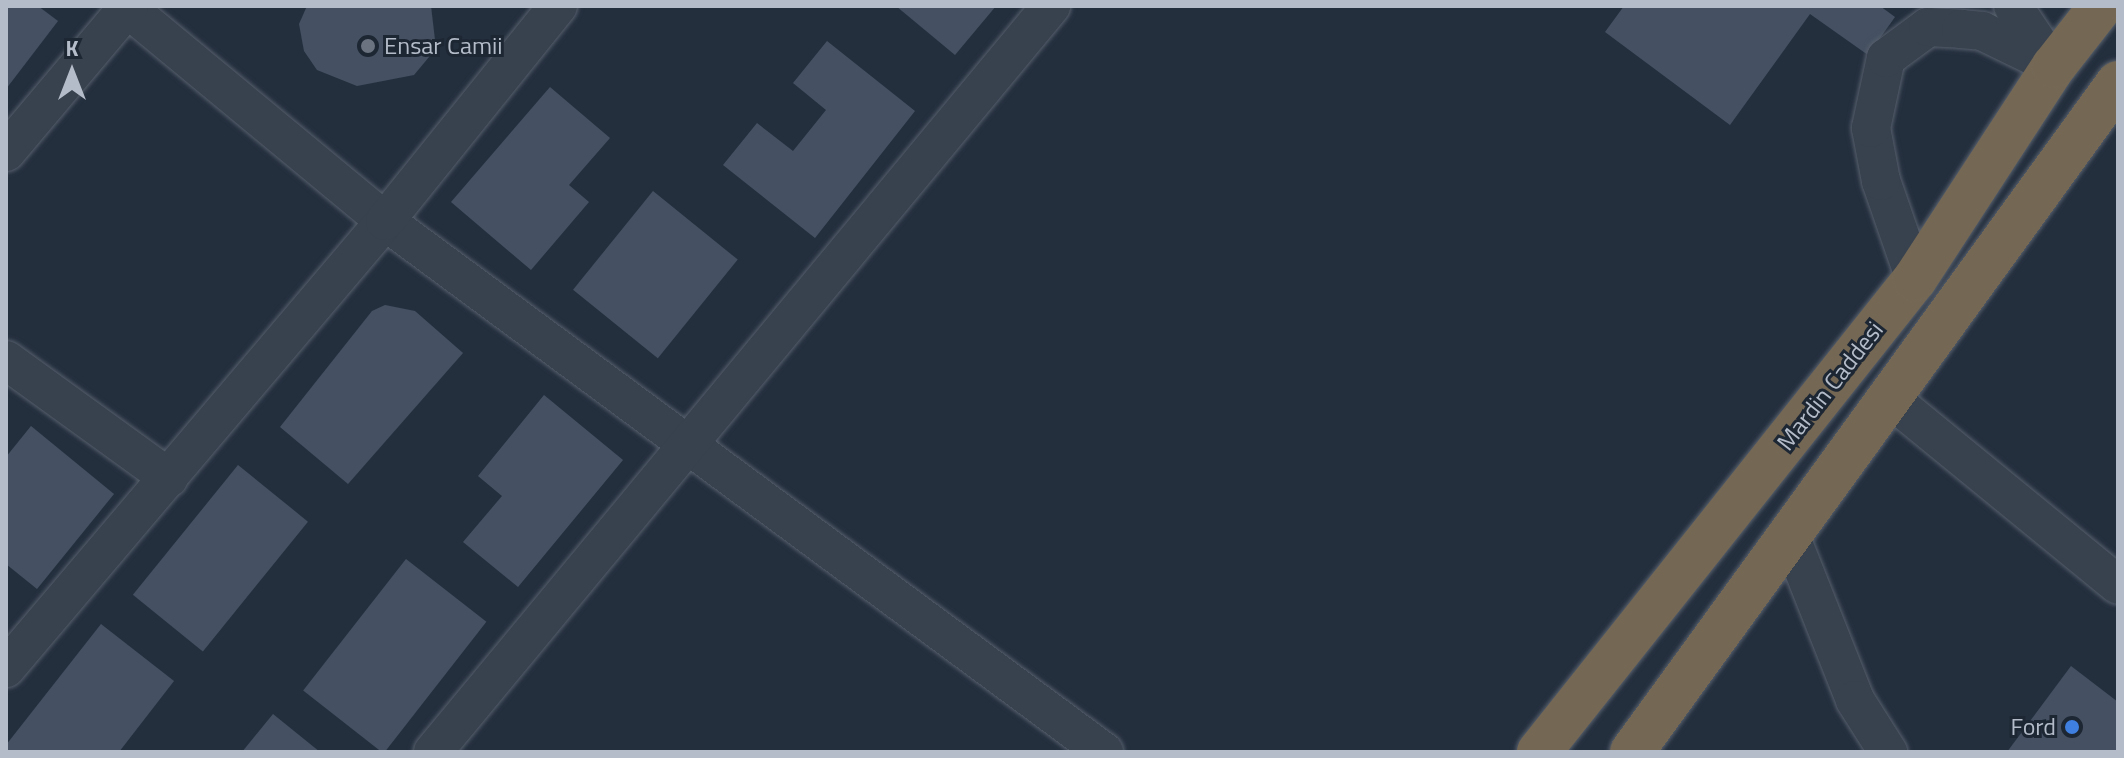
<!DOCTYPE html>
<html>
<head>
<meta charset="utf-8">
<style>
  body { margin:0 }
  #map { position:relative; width:2124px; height:758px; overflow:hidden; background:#242f3e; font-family:"Titillium Web",sans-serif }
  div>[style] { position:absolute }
  .building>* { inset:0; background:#455162; transform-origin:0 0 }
  .roads { filter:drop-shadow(0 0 2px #565f6c) drop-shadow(0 0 2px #565f6c) }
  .minor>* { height:38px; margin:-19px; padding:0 19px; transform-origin:19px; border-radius:19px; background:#38414e }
  .highway>* { height:44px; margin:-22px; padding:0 22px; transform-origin:22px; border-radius:22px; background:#746855 }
  .dots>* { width:22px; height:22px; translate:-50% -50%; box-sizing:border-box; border:4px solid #1d2633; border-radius:50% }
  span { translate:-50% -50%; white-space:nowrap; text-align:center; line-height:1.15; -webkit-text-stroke:6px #1d2633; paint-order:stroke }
  .poi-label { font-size:24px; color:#b4bcc9 }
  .left { translate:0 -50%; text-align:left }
  .right { translate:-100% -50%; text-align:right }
  .street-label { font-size:24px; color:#b4bcc9 }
  .frame { position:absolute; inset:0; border:8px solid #b4bcc9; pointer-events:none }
  .north { position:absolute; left:32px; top:32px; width:80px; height:80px; -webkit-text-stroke:6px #1d2633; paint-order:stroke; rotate:0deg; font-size:22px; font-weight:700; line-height:32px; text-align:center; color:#b4bcc9 }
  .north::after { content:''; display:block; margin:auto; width:28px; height:36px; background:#b4bcc9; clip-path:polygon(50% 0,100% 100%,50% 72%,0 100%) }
</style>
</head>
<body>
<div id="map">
  <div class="building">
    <i style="clip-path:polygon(6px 6px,38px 6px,58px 21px,6px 89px)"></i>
    <i style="clip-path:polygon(307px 6px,431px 6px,435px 40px,429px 57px,414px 75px,357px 86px,317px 70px,304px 51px,299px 24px)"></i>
    <i style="clip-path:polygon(896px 6px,996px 6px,955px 55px)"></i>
    <i style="clip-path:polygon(1624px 6px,1880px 6px,1895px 17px,1868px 55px,1810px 14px,1730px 125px,1605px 32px)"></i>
    <i style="clip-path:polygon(827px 41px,915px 111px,815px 238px,723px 165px,757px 123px,793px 151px,826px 110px,793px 83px)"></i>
    <i style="clip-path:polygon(550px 87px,610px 138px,569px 185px,589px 202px,531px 270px,451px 202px)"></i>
    <i style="left:653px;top:191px;width:109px;height:127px;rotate:39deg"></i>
    <i style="clip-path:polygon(385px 305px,415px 311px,463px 353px,348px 484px,280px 427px,372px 311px)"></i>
    <i style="clip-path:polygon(544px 395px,623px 460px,518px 587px,463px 542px,502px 496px,478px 476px)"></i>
    <i style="clip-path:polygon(31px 426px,114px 494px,37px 589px,6px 564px,6px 457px)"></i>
    <i style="left:238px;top:465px;width:90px;height:167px;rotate:39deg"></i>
    <i style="left:406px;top:559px;width:102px;height:167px;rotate:38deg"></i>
    <i style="clip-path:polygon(101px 624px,174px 681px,119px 752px,6px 752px,6px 745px)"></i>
    <i style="clip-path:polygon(2071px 666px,2118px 702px,2118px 752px,2007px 752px)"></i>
    <i style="clip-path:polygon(273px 714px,320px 752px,242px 752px)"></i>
  </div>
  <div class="roads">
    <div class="minor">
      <i style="left:125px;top:6px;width:337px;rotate:39.6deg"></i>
      <i style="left:385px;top:221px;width:894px;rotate:36.45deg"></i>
      <i style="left:2013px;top:6px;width:70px;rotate:56.1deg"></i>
      <i style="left:6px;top:152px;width:191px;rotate:-49.9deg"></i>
      <i style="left:1915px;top:279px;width:104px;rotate:-109.1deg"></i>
      <i style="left:1881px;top:181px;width:54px;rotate:-100.7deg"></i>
      <i style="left:1871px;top:128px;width:72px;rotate:-77.9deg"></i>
      <i style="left:1886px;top:58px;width:52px;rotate:-36.4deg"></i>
      <i style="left:1928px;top:27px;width:33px;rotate:3deg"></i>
      <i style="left:1961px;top:29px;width:21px;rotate:5deg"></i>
      <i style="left:1982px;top:31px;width:80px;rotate:25.9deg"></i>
      <i style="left:6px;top:360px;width:201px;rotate:35.9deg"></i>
      <i style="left:1891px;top:399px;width:293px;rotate:39.3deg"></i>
      <i style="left:1791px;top:538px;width:174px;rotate:68.4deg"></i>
      <i style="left:1855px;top:700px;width:62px;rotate:57.6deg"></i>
      <i style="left:6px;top:668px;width:586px;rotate:-49.71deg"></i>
      <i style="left:385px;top:221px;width:276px;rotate:-51.2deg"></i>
      <i style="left:433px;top:752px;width:969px;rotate:-50.36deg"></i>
    </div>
    <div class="highway">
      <i style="left:1539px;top:752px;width:604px;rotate:-51.52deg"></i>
      <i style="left:1915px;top:279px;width:254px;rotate:-56.9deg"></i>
      <i style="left:2054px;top:66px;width:76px;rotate:-51.9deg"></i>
      <i style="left:1632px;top:752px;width:827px;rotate:-54deg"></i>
    </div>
  </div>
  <div class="dots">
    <i style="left:368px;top:46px;background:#6b7280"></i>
    <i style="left:2072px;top:727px;background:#3f7fe0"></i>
  </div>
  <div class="poi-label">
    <span class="left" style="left:384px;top:46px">Ensar Camii</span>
    <span class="right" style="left:2056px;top:727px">Ford</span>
  </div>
  <div class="street-label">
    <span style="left:1830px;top:386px;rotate:-52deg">Mardin Caddesi</span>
  </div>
  <div class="frame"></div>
  <div class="north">K</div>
</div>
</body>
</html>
